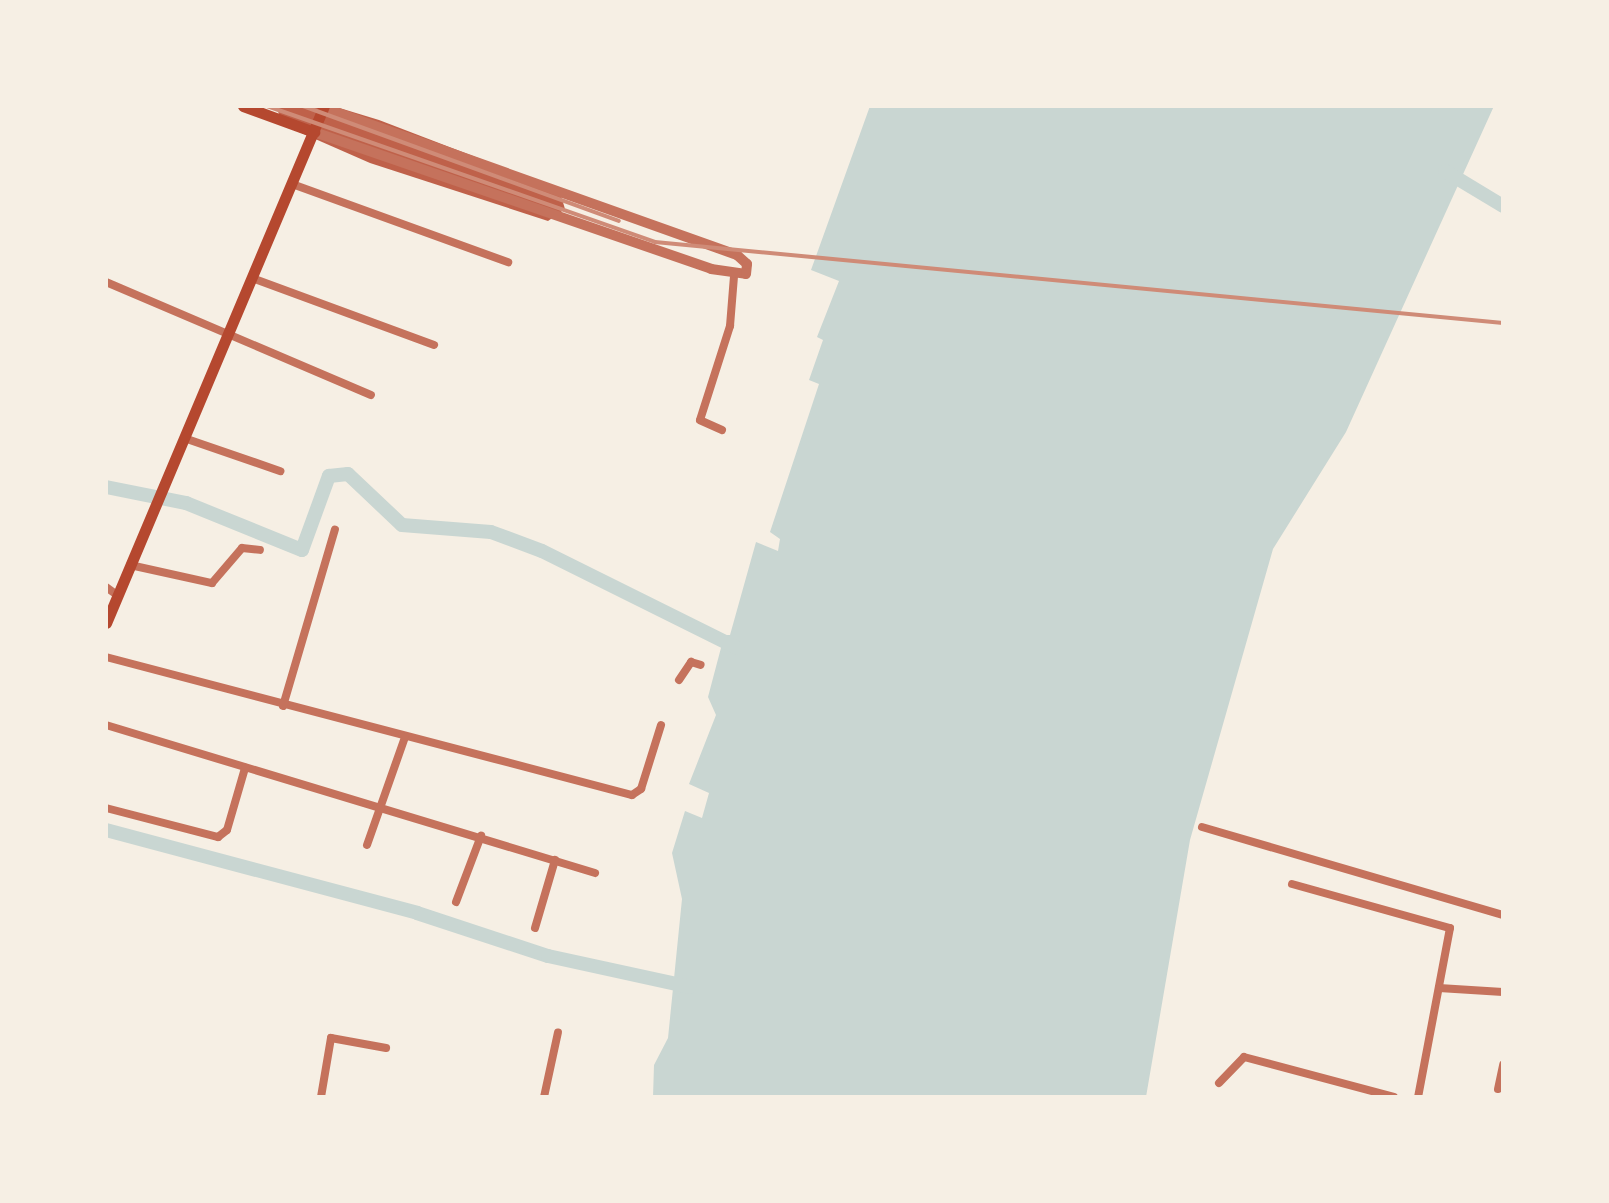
<!DOCTYPE html>
<html>
<head>
<meta charset="utf-8">
<style>
  body { margin:0 }
  #map { position:relative; width:1609px; height:1203px; overflow:hidden; background:#f6efe4; font-family:Overpass,sans-serif }
  div>[style] { position:absolute }
  .water>* { inset:0; background:#c9d6d2 }
  .canal>* { height:14px; margin:-7px; padding:0 7px; transform-origin:7px; border-radius:7px; background:#c9d6d2 }
  .building>* { inset:0; background:#bf614a }
  .minor>* { height:8px; margin:-4px; padding:0 4px; transform-origin:4px; border-radius:4px; background:#c5725c }
  .tertiary>* { height:10px; margin:-5px; padding:0 5px; transform-origin:5px; border-radius:5px; background:#c5725c }
  .secondary>* { height:11px; margin:-5.5px; padding:0 5.5px; transform-origin:5.5px; border-radius:5.5px; background:#b5482f }
  .rail>* { height:4px; margin:-2px; padding:0 2px; transform-origin:2px; border-radius:2px; background:#cf8b77 }
  span { translate:-50% -50%; white-space:nowrap; text-align:center; line-height:1.15; -webkit-text-stroke:8px #f6efe4; paint-order:stroke }
  .frame { position:absolute; inset:0; border:108px solid #f6efe4; pointer-events:none }
</style>
</head>
<body>
<div id="map">
  <div class="water">
    <i style="clip-path:polygon(870px 106px,1494px 106px,1346px 432px,1273px 549px,1190px 840px,1146px 1097px,653px 1097px,654px 1065px,668px 1038px,682px 899px,672px 853px,685px 811px,702px 818px,709px 793px,689px 784px,716px 715px,708px 697px,722px 644px,714px 635px,730px 635px,756px 542px,778px 551px,780px 539px,770px 532px,819px 384px,809px 380px,823px 340px,817px 337px,839px 281px,811px 270px)"></i>
  </div>
  <div class="canal">
    <i style="left:1445px;top:171px;width:68px;rotate:31.1deg"></i>
    <i style="left:106px;top:487px;width:82px;rotate:11.3deg"></i>
    <i style="left:186px;top:503px;width:125px;rotate:22.1deg"></i>
    <i style="left:302px;top:550px;width:79px;rotate:-70deg"></i>
    <i style="left:329px;top:476px;width:19px;rotate:-6deg"></i>
    <i style="left:348px;top:474px;width:74px;rotate:43.4deg"></i>
    <i style="left:402px;top:525px;width:89px;rotate:4.5deg"></i>
    <i style="left:491px;top:532px;width:54px;rotate:20.4deg"></i>
    <i style="left:542px;top:551px;width:218px;rotate:26.4deg"></i>
    <i style="left:106px;top:830px;width:322px;rotate:14.9deg"></i>
    <i style="left:417px;top:913px;width:138px;rotate:18.2deg"></i>
    <i style="left:548px;top:956px;width:145px;rotate:12.3deg"></i>
  </div>
  <div class="building">
    <i style="clip-path:polygon(277px 106px,333px 106px,379px 120px,559px 189px,565px 209px,548px 221px,370px 163px,281px 124px)"></i>
  </div>
  <div class="minor">
    <i style="left:292px;top:184px;width:230px;rotate:19.9deg"></i>
    <i style="left:252px;top:278px;width:194px;rotate:20.2deg"></i>
    <i style="left:106px;top:282px;width:288px;rotate:23.1deg"></i>
    <i style="left:722px;top:430px;width:24px;rotate:-156deg"></i>
    <i style="left:700px;top:420px;width:99px;rotate:-72.3deg"></i>
    <i style="left:730px;top:326px;width:50px;rotate:-85.4deg"></i>
    <i style="left:184px;top:438px;width:102px;rotate:19deg"></i>
    <i style="left:130px;top:565px;width:84px;rotate:12.4deg"></i>
    <i style="left:212px;top:583px;width:46px;rotate:-49.4deg"></i>
    <i style="left:242px;top:548px;width:18px;rotate:6deg"></i>
    <i style="left:106px;top:587px;width:14px;rotate:36deg"></i>
    <i style="left:106px;top:657px;width:544px;rotate:14.7deg"></i>
    <i style="left:632px;top:795px;width:11px;rotate:-34deg"></i>
    <i style="left:641px;top:789px;width:67px;rotate:-72.6deg"></i>
    <i style="left:679px;top:680px;width:22px;rotate:-56deg"></i>
    <i style="left:691px;top:662px;width:10px;rotate:17deg"></i>
    <i style="left:283px;top:706px;width:184px;rotate:-73.6deg"></i>
    <i style="left:106px;top:725px;width:511px;rotate:16.84deg"></i>
    <i style="left:106px;top:808px;width:116px;rotate:14.5deg"></i>
    <i style="left:218px;top:837px;width:11px;rotate:-38deg"></i>
    <i style="left:227px;top:830px;width:65px;rotate:-73.8deg"></i>
    <i style="left:1202px;top:827px;width:314px;rotate:16.3deg"></i>
    <i style="left:367px;top:845px;width:114px;rotate:-70.6deg"></i>
    <i style="left:1292px;top:884px;width:164px;rotate:15.6deg"></i>
    <i style="left:1450px;top:928px;width:172px;rotate:100.7deg"></i>
    <i style="left:456px;top:902px;width:71px;rotate:-69.3deg"></i>
    <i style="left:535px;top:928px;width:71px;rotate:-73.6deg"></i>
    <i style="left:1439px;top:988px;width:64px;rotate:3.6deg"></i>
    <i style="left:1219px;top:1083px;width:36px;rotate:-46deg"></i>
    <i style="left:1244px;top:1057px;width:155px;rotate:14.9deg"></i>
    <i style="left:1498px;top:1089px;width:25px;rotate:-78deg"></i>
    <i style="left:321px;top:1097px;width:60px;rotate:-80.4deg"></i>
    <i style="left:331px;top:1038px;width:56px;rotate:10.3deg"></i>
    <i style="left:544px;top:1097px;width:66px;rotate:-77.8deg"></i>
  </div>
  <div class="tertiary">
    <i style="left:314px;top:132px;width:420px;rotate:19deg"></i>
    <i style="left:711px;top:269px;width:35px;rotate:8deg"></i>
    <i style="left:746px;top:274px;width:10px;rotate:-84deg"></i>
    <i style="left:747px;top:264px;width:13px;rotate:-138deg"></i>
    <i style="left:737px;top:255px;width:438px;rotate:-160.4deg"></i>
  </div>
  <div class="secondary">
    <i style="left:243px;top:106px;width:76px;rotate:20.1deg"></i>
    <i style="left:106px;top:623px;width:561px;rotate:-67.14deg"></i>
  </div>
  <div class="rail">
    <i style="left:267px;top:106px;width:411px;rotate:19.3deg"></i>
    <i style="left:655px;top:242px;width:852px;rotate:5.46deg"></i>
    <i style="left:303px;top:106px;width:336px;rotate:20deg"></i>
  </div>
  <div class="frame"></div>
</div>
</body>
</html>
